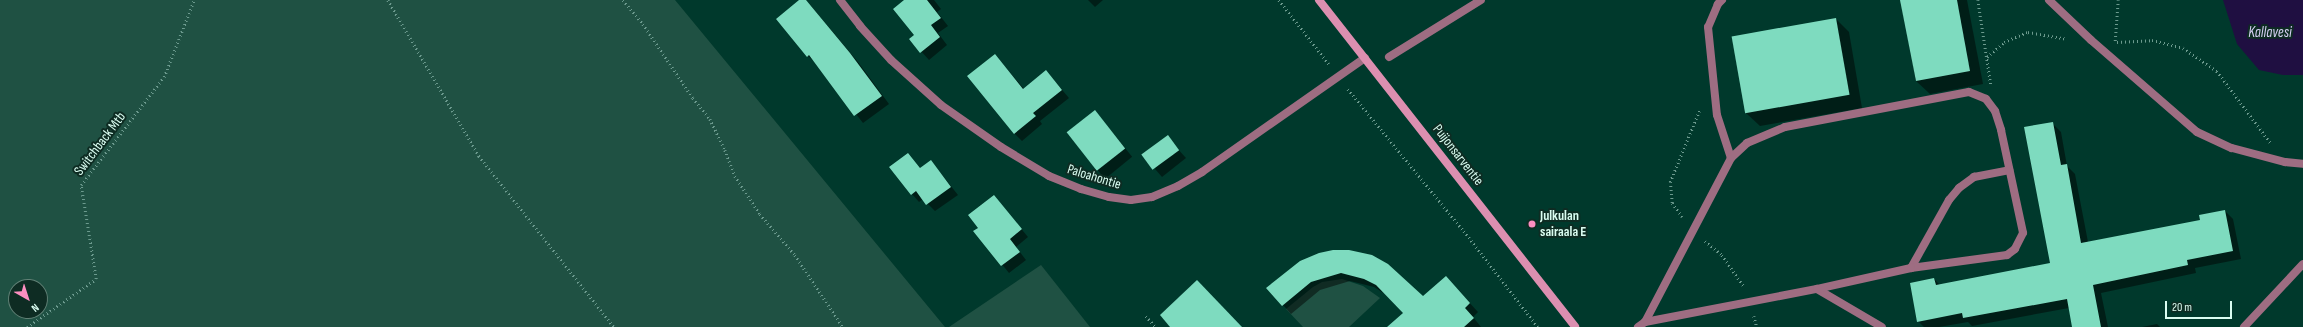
<!DOCTYPE html>
<html>
<head>
<meta charset="utf-8">
<style>
  body { margin:0 }
  #map { position:relative; width:2303px; height:327px; overflow:hidden; background:#00392c; font-family:"Sofia Sans Condensed",sans-serif }
  div>[style] { position:absolute }
  .green>* { inset:0; background:#1f5143 }
  .water>* { inset:0; background:#1f0f41 }
  .shadow>* { inset:0; background:#0007; transform-origin:0 0 }
  .building>* { inset:0; background:#7edbbf; transform-origin:0 0 }
  .path>* { height:2.5px; margin-top:-1.25px; transform-origin:0; background:repeating-linear-gradient(90deg,#6c9a8e 0 1px,transparent 0 4px) }
  .service>* { height:8px; margin:-4px; padding:0 4px; transform-origin:4px; border-radius:4px; background:#9e6d82 }
  .minor>* { height:8px; margin:-4px; padding:0 4px; transform-origin:4px; border-radius:4px; background:#9e6d82 }
  .secondary>* { height:8px; margin:-4px; padding:0 4px; transform-origin:4px; border-radius:4px; background:#dc8fb0 }
  .dots>* { width:11px; height:11px; translate:-50% -50%; box-sizing:border-box; border:2px solid #0e2c23; border-radius:50% }
  span { translate:-50% -50%; white-space:nowrap; text-align:center; line-height:1.15; -webkit-text-stroke:4px #0e2c23; paint-order:stroke }
  .street-label { font-size:14px; color:#dafdf1 }
  .poi-label { font-size:14px; color:#dafdf1; font-weight:700 }
  .left { translate:0 -50%; text-align:left }
  .water-label { font-size:15px; color:#d7d1f4; font-style:italic }
  .north { position:absolute; left:8px; top:279px; width:40px; height:40px; box-sizing:border-box; background:#0e2c23; border:1px solid #608075; border-radius:50%; rotate:141deg; font-size:11px; font-weight:700; line-height:16px; text-align:center; color:#dafdf1 }
  .north::after { content:''; display:block; margin:auto; width:14px; height:18px; background:#fd8ec0; clip-path:polygon(50% 0,100% 100%,50% 72%,0 100%) }
  .scale { position:absolute; left:2165px; top:301px; width:67px; height:18px; box-sizing:border-box; border:2px solid #dafdf1; border-top:0; padding-left:5px; font-size:12px; line-height:14px; white-space:nowrap; color:#dafdf1; -webkit-text-stroke:3px #0e2c23; paint-order:stroke }
</style>
</head>
<body>
<div id="map">
  <div class="green">
    <i style="clip-path:polygon(evenodd,0 0,675px 0,945px 327px,0 327px,0 0,16px 287px,40px 287px,40px 311px,16px 311px,16px 287px)"></i>
    <i style="clip-path:polygon(1041px 265px,1090px 327px,949px 327px)"></i>
    <i style="clip-path:polygon(1342px 279px,1363px 286px,1380px 298px,1349px 327px,1303px 327px,1286px 309px,1313px 287px,1322px 282px)"></i>
  </div>
  <div class="water">
    <i style="clip-path:polygon(2223px 0,2303px 0,2303px 75px,2283px 75px,2259px 70px,2237px 44px)"></i>
  </div>
  <div class="shadow">
    <i style="clip-path:polygon(801px 0,805px 0,811px 6px,858px 62px,889px 104px,863px 123px,816px 63px,808px 56px,777px 19px)"></i>
    <i style="clip-path:polygon(905px 0,934px 0,941px 9px,937px 12px,948px 26px,938px 33px,947px 45px,929px 60px,910px 39px,915px 35px)"></i>
    <i style="clip-path:polygon(1088px 0,1103px 0,1095px 7px)"></i>
    <i style="clip-path:polygon(1901px 0,1967px 0,1983px 84px,1930px 94px,1916px 81px)"></i>
    <i style="clip-path:polygon(1836px 19px,1849px 32px,1862px 108px,1760px 126px,1746px 113px)"></i>
    <i style="clip-path:polygon(995px 55px,1024px 89px,1046px 71px,1069px 98px,1040px 121px,1042px 124px,1022px 141px,1014px 133px)"></i>
    <i style="left:1095px;top:111px;width:59px;height:35px;rotate:51deg"></i>
    <i style="clip-path:polygon(2052px 123px,2061px 132px,2067px 166px,2075px 174px,2088px 242px,2201px 221px,2225px 211px,2233px 219px,2241px 259px,2195px 268px,2196px 273px,2101px 293px,2108px 327px,2073px 327px,2069px 308px,1972px 326px,1968px 322px,1939px 327px,1924px 327px,1918px 321px,1934px 279px,1940px 285px,2051px 264px)"></i>
    <i style="clip-path:polygon(1167px 137px,1186px 158px,1162px 177px,1155px 169px)"></i>
    <i style="clip-path:polygon(908px 154px,921px 169px,931px 161px,958px 195px,935px 211px,923px 199px,919px 202px,912px 194px)"></i>
    <i style="clip-path:polygon(994px 196px,1028px 237px,1016px 247px,1026px 260px,1009px 273px,975px 231px,979px 228px)"></i>
    <i style="clip-path:polygon(1319px 254px,1423px 297px,1454px 286px,1478px 312px,1473px 317px,1481px 327px,1388px 327px,1404px 313px,1385px 294px,1374px 287px,1350px 281px,1320px 290px,1291px 314px,1268px 288px)"></i>
    <i style="clip-path:polygon(2157px 324px,2160px 327px,2142px 327px)"></i>
  </div>
  <div class="building">
    <i style="clip-path:polygon(799px 0,806px 0,850px 53px,882px 96px,854px 116px,809px 55px,807px 57px,776px 19px)"></i>
    <i style="clip-path:polygon(904px 0,927px 0,941px 18px,931px 25px,940px 37px,920px 53px,909px 39px,914px 35px,893px 9px)"></i>
    <i style="clip-path:polygon(1900px 0,1957px 0,1970px 71px,1916px 81px)"></i>
    <i style="left:1836px;top:18px;width:78px;height:106px;rotate:80deg"></i>
    <i style="clip-path:polygon(995px 54px,1023px 89px,1046px 70px,1062px 90px,1033px 113px,1036px 116px,1014px 134px,967px 76px)"></i>
    <i style="left:1095px;top:110px;width:49px;height:36px;rotate:52deg"></i>
    <i style="clip-path:polygon(2053px 122px,2061px 165px,2067px 164px,2081px 243px,2200px 220px,2199px 215px,2225px 210px,2233px 251px,2187px 260px,2188px 265px,2093px 285px,2101px 327px,2072px 327px,2067px 299px,1963px 318px,1962px 313px,1917px 322px,1910px 283px,1934px 278px,1936px 285px,2050px 263px,2024px 127px)"></i>
    <i style="left:1168px;top:135px;width:19px;height:33px;rotate:54deg"></i>
    <i style="clip-path:polygon(908px 153px,920px 168px,931px 160px,951px 187px,926px 205px,916px 191px,911px 195px,889px 167px)"></i>
    <i style="clip-path:polygon(994px 195px,1022px 229px,1010px 239px,1020px 252px,1001px 266px,973px 231px,978px 228px,968px 215px)"></i>
    <i style="clip-path:polygon(1333px 250px,1349px 250px,1372px 255px,1388px 264px,1423px 296px,1446px 276px,1470px 303px,1465px 308px,1474px 318px,1464px 327px,1387px 327px,1403px 313px,1376px 285px,1364px 279px,1341px 273px,1311px 282px,1282px 306px,1266px 288px,1300px 261px,1319px 253px)"></i>
    <i style="clip-path:polygon(1197px 280px,1242px 327px,1170px 327px,1160px 315px)"></i>
  </div>
  <div class="path">
    <i style="left:388px;top:0;width:181px;rotate:59.7deg"></i>
    <i style="left:479px;top:156px;width:218px;rotate:51.7deg"></i>
    <i style="left:623px;top:0;width:31px;rotate:50deg"></i>
    <i style="left:643px;top:24px;width:89px;rotate:56deg"></i>
    <i style="left:693px;top:98px;width:27px;rotate:51deg"></i>
    <i style="left:710px;top:119px;width:34px;rotate:64deg"></i>
    <i style="left:725px;top:150px;width:28px;rotate:69deg"></i>
    <i style="left:735px;top:176px;width:45px;rotate:56.7deg"></i>
    <i style="left:760px;top:214px;width:54px;rotate:49.5deg"></i>
    <i style="left:795px;top:255px;width:87px;rotate:56.3deg"></i>
    <i style="left:1279px;top:0;width:81px;rotate:52deg"></i>
    <i style="left:1978px;top:0;width:86px;rotate:81.3deg"></i>
    <i style="left:2115px;top:41px;width:41px;rotate:-85.8deg"></i>
    <i style="left:2117px;top:42px;width:35px;rotate:-3deg"></i>
    <i style="left:2152px;top:40px;width:32px;rotate:14deg"></i>
    <i style="left:2183px;top:48px;width:41px;rotate:34.1deg"></i>
    <i style="left:2217px;top:71px;width:89px;rotate:53.3deg"></i>
    <i style="left:1987px;top:57px;width:23px;rotate:-41deg"></i>
    <i style="left:2004px;top:42px;width:26px;rotate:-23deg"></i>
    <i style="left:2028px;top:32px;width:39px;rotate:10deg"></i>
    <i style="left:1348px;top:89px;width:183px;rotate:50.8deg"></i>
    <i style="left:1464px;top:231px;width:121px;rotate:52.4deg"></i>
    <i style="left:1682px;top:217px;width:17px;rotate:-126deg"></i>
    <i style="left:1672px;top:203px;width:21px;rotate:-95deg"></i>
    <i style="left:1670px;top:182px;width:79px;rotate:-67.7deg"></i>
    <i style="left:1705px;top:241px;width:22px;rotate:39deg"></i>
    <i style="left:1722px;top:255px;width:39px;rotate:55deg"></i>
    <i style="left:1146px;top:316px;width:15px;rotate:48deg"></i>
    <i style="left:1754px;top:316px;width:11px;rotate:75deg"></i>
    <i style="left:27px;top:327px;width:84px;rotate:-34.8deg"></i>
    <i style="left:96px;top:279px;width:95px;rotate:-99.1deg"></i>
    <i style="left:81px;top:185px;width:136px;rotate:-52.5deg"></i>
    <i style="left:164px;top:77px;width:83px;rotate:-68.7deg"></i>
  </div>
  <div class="service">
    <i style="left:1722px;top:0;width:6px;rotate:135deg"></i>
    <i style="left:1718px;top:4px;width:25px;rotate:113deg"></i>
    <i style="left:1708px;top:27px;width:88px;rotate:84.2deg"></i>
    <i style="left:1717px;top:115px;width:45px;rotate:72deg"></i>
    <i style="left:2049px;top:0;width:58px;rotate:43.6deg"></i>
    <i style="left:2091px;top:40px;width:140px;rotate:41deg"></i>
    <i style="left:2197px;top:132px;width:38px;rotate:25deg"></i>
    <i style="left:2232px;top:148px;width:55px;rotate:14.8deg"></i>
    <i style="left:2285px;top:162px;width:18px;rotate:6deg"></i>
    <i style="left:1389px;top:57px;width:108px;rotate:-31.8deg"></i>
    <i style="left:1911px;top:268px;width:78px;rotate:-60.8deg"></i>
    <i style="left:1949px;top:200px;width:16px;rotate:-50deg"></i>
    <i style="left:1959px;top:188px;width:19px;rotate:-36deg"></i>
    <i style="left:1974px;top:177px;width:36px;rotate:-11deg"></i>
    <i style="left:1645px;top:322px;width:175px;rotate:-10.9deg"></i>
    <i style="left:1817px;top:289px;width:75px;rotate:30.3deg"></i>
    <i style="left:1638px;top:327px;width:9px;rotate:-36deg"></i>
    <i style="left:1645px;top:322px;width:185px;rotate:-62.3deg"></i>
    <i style="left:1731px;top:158px;width:22px;rotate:-43deg"></i>
    <i style="left:1747px;top:143px;width:41px;rotate:-22.8deg"></i>
    <i style="left:1785px;top:127px;width:187px;rotate:-10.8deg"></i>
    <i style="left:1969px;top:92px;width:18px;rotate:22deg"></i>
    <i style="left:1986px;top:99px;width:15px;rotate:53deg"></i>
    <i style="left:1995px;top:111px;width:20px;rotate:72deg"></i>
    <i style="left:2001px;top:130px;width:105px;rotate:77.9deg"></i>
    <i style="left:2023px;top:233px;width:18px;rotate:117deg"></i>
    <i style="left:2015px;top:249px;width:10px;rotate:143deg"></i>
    <i style="left:2007px;top:255px;width:97px;rotate:172.3deg"></i>
    <i style="left:1911px;top:268px;width:96px;rotate:167.4deg"></i>
    <i style="left:2244px;top:327px;width:86px;rotate:-46.9deg"></i>
  </div>
  <div class="minor">
    <i style="left:840px;top:0;width:33px;rotate:52deg"></i>
    <i style="left:860px;top:26px;width:46px;rotate:47.6deg"></i>
    <i style="left:891px;top:60px;width:67px;rotate:42deg"></i>
    <i style="left:941px;top:105px;width:73px;rotate:35deg"></i>
    <i style="left:1001px;top:147px;width:56px;rotate:31.1deg"></i>
    <i style="left:1049px;top:176px;width:35px;rotate:22deg"></i>
    <i style="left:1081px;top:189px;width:29px;rotate:16deg"></i>
    <i style="left:1109px;top:197px;width:22px;rotate:8deg"></i>
    <i style="left:1131px;top:200px;width:21px;rotate:-8deg"></i>
    <i style="left:1152px;top:197px;width:28px;rotate:-23deg"></i>
    <i style="left:1178px;top:186px;width:28px;rotate:-30deg"></i>
    <i style="left:1202px;top:172px;width:199px;rotate:-35deg"></i>
  </div>
  <div class="secondary">
    <i style="left:1319px;top:0;width:415px;rotate:51.9deg"></i>
  </div>
  <div class="dots">
    <i style="left:1532px;top:224px;background:#fd8ec0"></i>
  </div>
  <div class="street-label">
    <span style="left:100px;top:144px;rotate:-53deg">Switchback Mtb</span>
    <span style="left:1458px;top:155px;rotate:52deg">Puijonsarventie</span>
    <span style="left:1094px;top:177px;rotate:17deg">Paloahontie</span>
  </div>
  <div class="poi-label">
    <span class="left" style="left:1540px;top:224px">Julkulan<br>sairaala E</span>
  </div>
  <div class="water-label">
    <span style="left:2270px;top:33px">Kallavesi</span>
  </div>
  <div class="north">N</div>
  <div class="scale">20 m</div>
</div>
</body>
</html>
